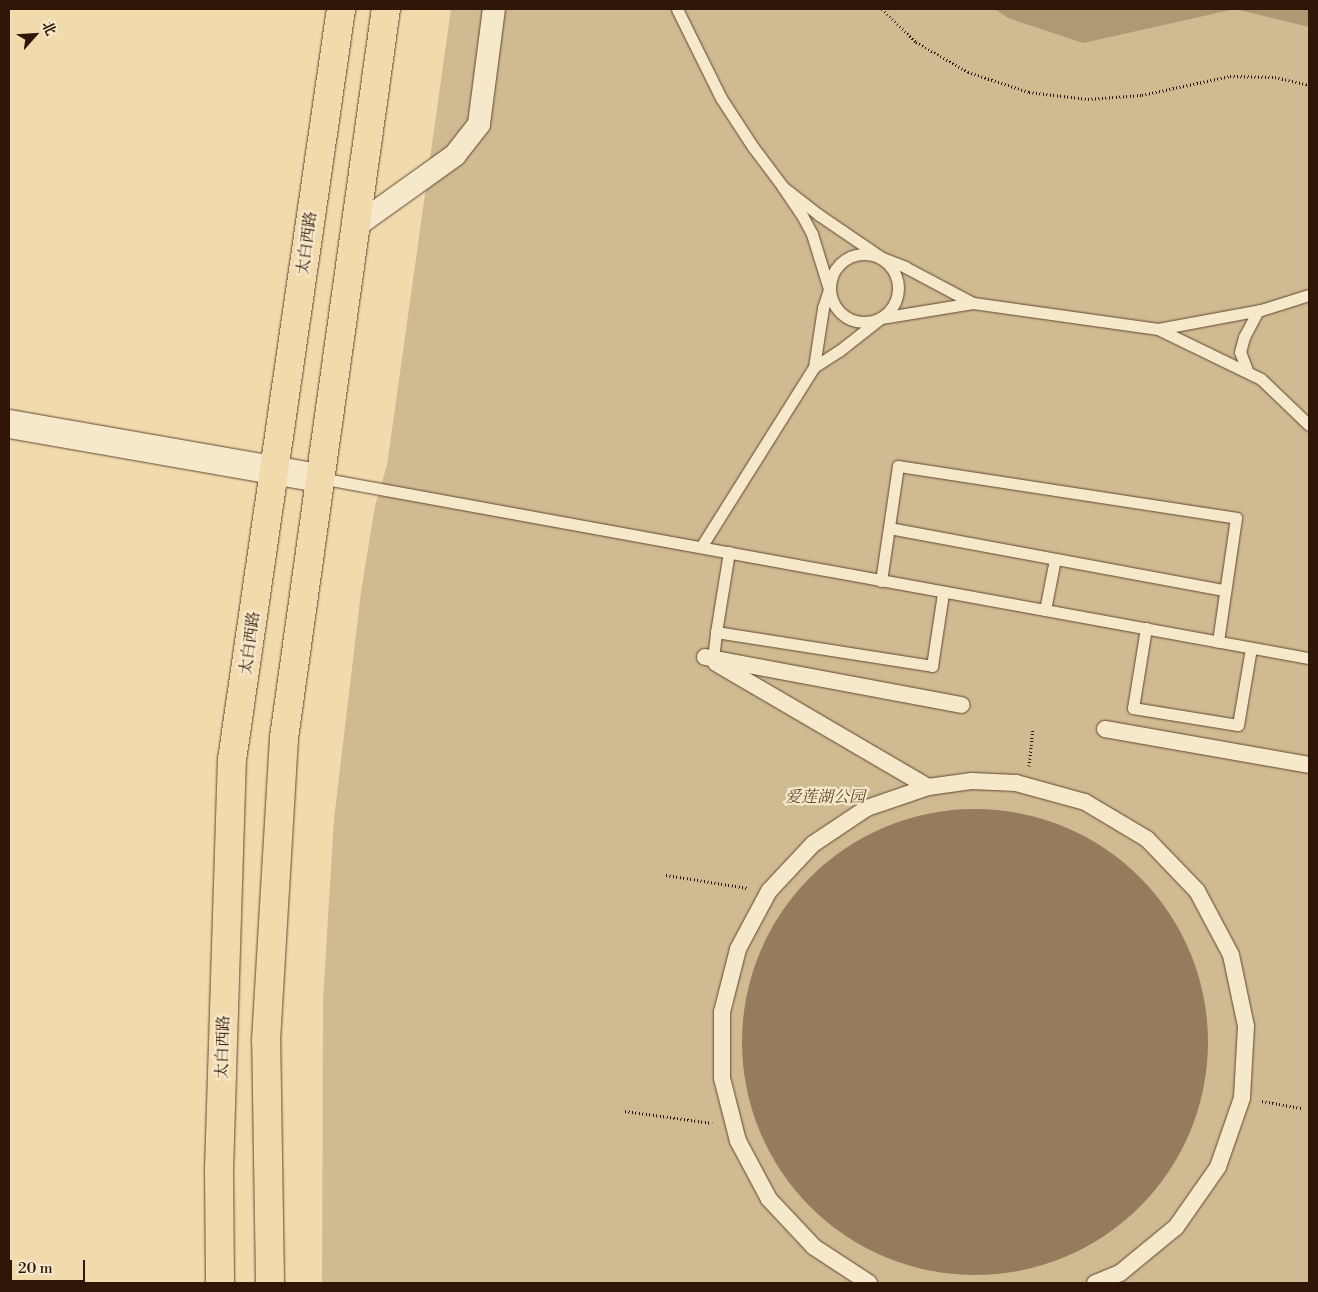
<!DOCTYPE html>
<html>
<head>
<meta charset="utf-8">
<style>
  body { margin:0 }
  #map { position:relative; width:1318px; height:1292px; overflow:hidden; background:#f1dbad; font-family:"Libre Bodoni","Noto Serif SC",serif }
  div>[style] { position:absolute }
  .green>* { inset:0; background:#d0ba91 }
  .water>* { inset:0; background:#af9874 }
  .building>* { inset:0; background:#947c5d }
  .round { border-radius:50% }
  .path>* { height:3px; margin-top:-1.5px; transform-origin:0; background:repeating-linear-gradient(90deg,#2f1606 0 1px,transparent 0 3.5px) }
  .roads { filter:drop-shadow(0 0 1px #604730) drop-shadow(0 0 1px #604730) }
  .service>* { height:11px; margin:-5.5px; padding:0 5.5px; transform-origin:5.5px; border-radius:5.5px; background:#f6e8ca }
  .service>.ring { margin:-5.5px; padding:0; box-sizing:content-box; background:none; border:11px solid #f6e8ca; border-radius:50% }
  .pedestrian>* { height:16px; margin:-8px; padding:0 8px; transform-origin:8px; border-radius:8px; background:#f6e8ca }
  .minor>* { height:22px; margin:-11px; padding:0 11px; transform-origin:11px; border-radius:11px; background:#f6e8ca }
  .tertiary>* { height:28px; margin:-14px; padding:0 14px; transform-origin:14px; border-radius:14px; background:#f6e8ca }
  .primary>* { height:28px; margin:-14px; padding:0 14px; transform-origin:14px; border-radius:14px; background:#f1dbad }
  span { translate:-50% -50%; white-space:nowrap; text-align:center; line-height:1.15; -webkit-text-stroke:4.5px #f6e8ca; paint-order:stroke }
  .street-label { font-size:16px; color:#2f1606 }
  .park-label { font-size:16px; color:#5f4730; font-style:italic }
  .frame { position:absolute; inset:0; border:10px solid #2f1606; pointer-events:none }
  .north { position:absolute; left:10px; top:10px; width:50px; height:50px; -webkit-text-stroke:4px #f6e8ca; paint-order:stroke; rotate:64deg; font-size:14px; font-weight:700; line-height:20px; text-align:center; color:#2f1606 }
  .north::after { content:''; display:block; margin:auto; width:18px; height:22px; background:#2f1606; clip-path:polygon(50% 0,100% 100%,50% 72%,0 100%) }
  .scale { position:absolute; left:10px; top:1260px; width:75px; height:22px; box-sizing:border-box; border:2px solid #2f1606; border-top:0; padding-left:6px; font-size:15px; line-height:18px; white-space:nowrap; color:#2f1606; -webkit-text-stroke:4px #f6e8ca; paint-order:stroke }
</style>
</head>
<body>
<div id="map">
  <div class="green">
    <i style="clip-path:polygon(451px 9px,1309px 9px,1309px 1283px,322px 1283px,323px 1000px,334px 819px,361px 592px,375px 506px,387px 465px)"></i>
  </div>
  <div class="water">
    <i style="clip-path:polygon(995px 9px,1309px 9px,1309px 27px,1235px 9px,1083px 43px,1008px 18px)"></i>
  </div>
  <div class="building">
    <i class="round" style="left:742px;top:809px;width:466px;height:466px"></i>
  </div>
  <div class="path">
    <i style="left:882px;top:9px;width:47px;rotate:44.1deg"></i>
    <i style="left:916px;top:42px;width:60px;rotate:30deg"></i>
    <i style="left:968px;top:72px;width:64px;rotate:18.2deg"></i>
    <i style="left:1029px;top:92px;width:59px;rotate:6.8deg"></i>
    <i style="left:1088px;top:99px;width:54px;rotate:-4.2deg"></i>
    <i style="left:1142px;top:95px;width:90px;rotate:-12.2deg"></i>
    <i style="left:1230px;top:76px;width:45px;rotate:1.3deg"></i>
    <i style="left:1275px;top:77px;width:35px;rotate:13deg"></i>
    <i style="left:1029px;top:766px;width:37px;rotate:-84deg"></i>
    <i style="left:666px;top:875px;width:83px;rotate:9deg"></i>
    <i style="left:1262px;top:1101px;width:40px;rotate:10deg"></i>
    <i style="left:625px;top:1111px;width:88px;rotate:7.9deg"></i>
  </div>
  <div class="roads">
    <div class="service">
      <i style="left:677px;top:9px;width:99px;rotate:63.7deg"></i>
      <i style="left:721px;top:98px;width:59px;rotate:56.9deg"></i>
      <i style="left:753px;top:147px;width:50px;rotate:53.1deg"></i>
      <i class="ring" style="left:830px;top:254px;width:57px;height:57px"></i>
      <i style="left:1158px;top:329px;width:114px;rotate:25.9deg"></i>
      <i style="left:1261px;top:379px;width:66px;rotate:43.8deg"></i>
      <i style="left:814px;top:367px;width:30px;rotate:-33deg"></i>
      <i style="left:839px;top:351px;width:53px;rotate:-38.2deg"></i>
      <i style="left:881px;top:318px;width:93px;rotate:-9.3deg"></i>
      <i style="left:973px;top:303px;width:187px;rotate:8deg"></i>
      <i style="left:1158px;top:329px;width:105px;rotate:-10.5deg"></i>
      <i style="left:1261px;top:310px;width:50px;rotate:-17.4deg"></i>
      <i style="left:1247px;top:370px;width:19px;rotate:-111deg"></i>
      <i style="left:1240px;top:352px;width:16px;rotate:-75deg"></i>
      <i style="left:1244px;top:337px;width:30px;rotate:-62deg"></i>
      <i style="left:320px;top:478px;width:1005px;rotate:10.32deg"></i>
      <i style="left:889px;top:528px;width:342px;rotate:10.5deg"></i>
      <i style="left:701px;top:547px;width:213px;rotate:-57.9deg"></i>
      <i style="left:814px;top:367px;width:60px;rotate:-81.3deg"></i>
      <i style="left:823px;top:308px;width:20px;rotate:-72deg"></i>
      <i style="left:829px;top:289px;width:58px;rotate:-107.2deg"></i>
      <i style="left:812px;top:234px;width:19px;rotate:-118deg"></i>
      <i style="left:803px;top:217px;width:36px;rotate:-124deg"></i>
      <i style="left:783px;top:187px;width:46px;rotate:37.9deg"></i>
      <i style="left:819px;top:215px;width:76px;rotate:34.3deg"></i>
      <i style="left:882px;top:258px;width:25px;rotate:21deg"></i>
      <i style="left:905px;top:267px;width:77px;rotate:27.9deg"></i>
      <i style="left:729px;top:552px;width:81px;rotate:99.2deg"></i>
      <i style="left:716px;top:632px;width:219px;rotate:8.9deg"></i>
      <i style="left:932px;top:666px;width:74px;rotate:-81.4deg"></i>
      <i style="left:881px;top:581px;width:116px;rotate:-81.6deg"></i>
      <i style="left:898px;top:466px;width:342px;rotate:8.7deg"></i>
      <i style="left:1236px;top:518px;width:125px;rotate:98.3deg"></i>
      <i style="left:1045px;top:610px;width:52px;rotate:-78.9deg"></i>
      <i style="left:1146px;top:628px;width:81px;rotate:99.2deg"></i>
      <i style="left:1133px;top:708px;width:106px;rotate:9.2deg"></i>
      <i style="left:1238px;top:725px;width:78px;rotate:-80.4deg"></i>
      <i style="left:713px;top:658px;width:26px;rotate:-83deg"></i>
    </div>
    <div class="pedestrian">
      <i style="left:705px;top:657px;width:261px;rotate:10.6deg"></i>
      <i style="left:716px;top:663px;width:246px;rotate:30.3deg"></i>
      <i style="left:1105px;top:729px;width:207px;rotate:10deg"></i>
      <i style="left:869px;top:1283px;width:66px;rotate:-146.8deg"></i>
      <i style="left:814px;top:1247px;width:66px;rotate:-133.2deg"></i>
      <i style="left:769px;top:1199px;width:66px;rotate:-118.1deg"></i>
      <i style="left:738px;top:1141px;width:65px;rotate:-104.3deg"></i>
      <i style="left:722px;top:1078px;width:66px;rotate:-90deg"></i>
      <i style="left:722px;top:1012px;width:65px;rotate:-75.7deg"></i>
      <i style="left:738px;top:949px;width:66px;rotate:-61.9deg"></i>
      <i style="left:769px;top:891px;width:64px;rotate:-46.9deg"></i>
      <i style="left:813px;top:844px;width:65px;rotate:-33.7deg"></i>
      <i style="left:867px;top:808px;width:65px;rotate:-19deg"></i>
      <i style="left:928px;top:787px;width:44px;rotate:-7.8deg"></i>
      <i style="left:972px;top:781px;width:44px;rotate:2.6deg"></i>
      <i style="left:1016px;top:783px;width:72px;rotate:15.4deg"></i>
      <i style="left:1085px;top:802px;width:72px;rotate:30.8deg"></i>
      <i style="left:1147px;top:839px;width:72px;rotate:46.1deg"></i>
      <i style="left:1197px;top:891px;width:72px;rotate:62deg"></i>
      <i style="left:1231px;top:955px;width:73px;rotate:78.1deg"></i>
      <i style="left:1246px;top:1026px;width:72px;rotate:93.2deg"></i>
      <i style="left:1242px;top:1098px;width:73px;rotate:109.2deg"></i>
      <i style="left:1218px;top:1167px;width:73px;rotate:125deg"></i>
      <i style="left:1176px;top:1227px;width:72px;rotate:140.6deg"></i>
      <i style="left:1120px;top:1273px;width:27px;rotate:158deg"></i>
    </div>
    <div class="minor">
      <i style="left:356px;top:226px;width:122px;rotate:-35.6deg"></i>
      <i style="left:455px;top:155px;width:39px;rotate:-52deg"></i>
      <i style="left:479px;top:124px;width:116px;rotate:-82.6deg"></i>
    </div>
    <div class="tertiary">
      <i style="left:9px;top:424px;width:316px;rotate:9.9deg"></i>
    </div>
    <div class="primary">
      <i style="left:220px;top:1283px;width:113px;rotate:-90.5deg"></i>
      <i style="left:219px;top:1170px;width:410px;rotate:-88.2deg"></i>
      <i style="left:232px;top:760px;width:759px;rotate:-81.74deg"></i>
      <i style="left:270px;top:1283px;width:242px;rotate:-90.9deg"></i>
      <i style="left:266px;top:1041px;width:304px;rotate:-86.6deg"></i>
      <i style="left:284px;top:738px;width:736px;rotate:-82.04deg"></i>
    </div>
  </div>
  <div class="street-label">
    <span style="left:307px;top:243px;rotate:-82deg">太白西路</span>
    <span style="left:250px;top:643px;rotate:-82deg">太白西路</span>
    <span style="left:223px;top:1047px;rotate:-88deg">太白西路</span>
  </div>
  <div class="park-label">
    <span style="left:825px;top:797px">爱莲湖公园</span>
  </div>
  <div class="frame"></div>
  <div class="north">北</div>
  <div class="scale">20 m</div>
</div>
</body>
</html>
